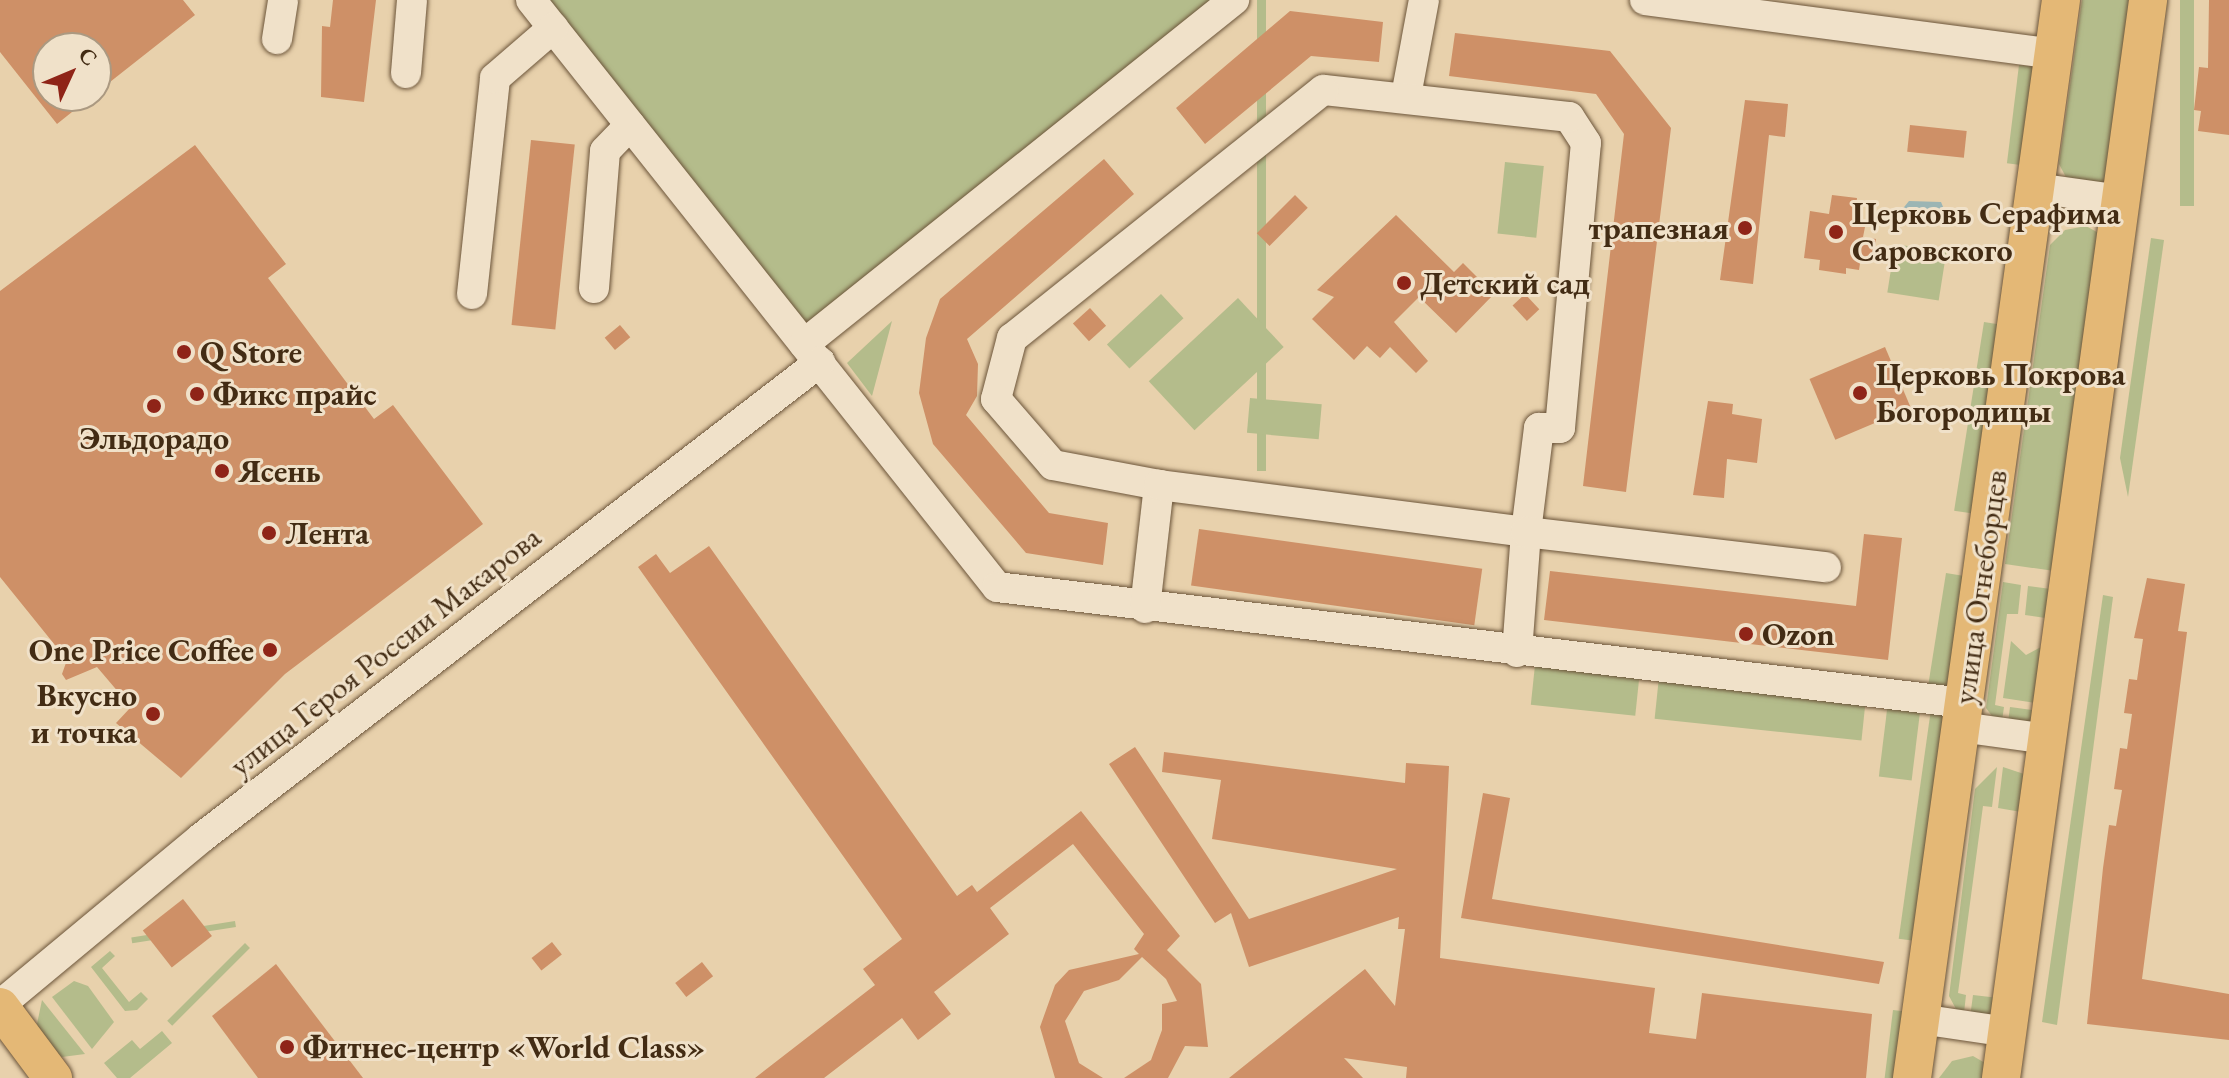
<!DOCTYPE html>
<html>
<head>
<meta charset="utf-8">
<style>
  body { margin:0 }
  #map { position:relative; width:2229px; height:1078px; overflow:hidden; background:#e8d1ac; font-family:"EB Garamond",serif }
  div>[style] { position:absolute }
  .green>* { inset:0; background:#b4bc8b; transform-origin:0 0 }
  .water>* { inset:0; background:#9bb5b4 }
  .building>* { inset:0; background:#ce9067; transform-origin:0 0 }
  .roads { filter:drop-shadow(0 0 2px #6c553a) drop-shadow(0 0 2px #6c553a) }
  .minor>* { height:30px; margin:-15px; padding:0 15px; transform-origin:15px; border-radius:15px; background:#f0e1c9 }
  .major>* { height:38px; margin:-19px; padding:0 19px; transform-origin:19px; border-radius:19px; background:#e4b876 }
  .dots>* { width:22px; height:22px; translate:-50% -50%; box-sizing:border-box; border:4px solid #f0e1c9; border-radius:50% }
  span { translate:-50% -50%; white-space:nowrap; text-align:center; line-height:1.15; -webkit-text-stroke:6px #f0e1c9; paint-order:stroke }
  .poi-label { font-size:32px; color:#432c14; font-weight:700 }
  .left { translate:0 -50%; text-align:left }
  .right { translate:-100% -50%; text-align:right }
  .street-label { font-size:32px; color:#432c14 }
  .north { position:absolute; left:32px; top:32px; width:80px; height:80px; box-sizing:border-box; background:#f0e1c9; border:2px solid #ab9981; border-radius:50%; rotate:46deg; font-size:22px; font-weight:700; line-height:32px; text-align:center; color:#432c14 }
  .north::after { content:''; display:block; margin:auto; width:28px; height:36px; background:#8f2418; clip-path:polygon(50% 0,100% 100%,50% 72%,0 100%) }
</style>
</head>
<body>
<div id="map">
  <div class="green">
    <i style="clip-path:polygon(532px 0,1226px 0,807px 338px)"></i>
    <i style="left:1257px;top:0;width:9px;height:471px"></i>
    <i style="clip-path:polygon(2082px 0,2143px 0,2117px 184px,2068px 181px,2059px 164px)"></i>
    <i style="left:2180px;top:0;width:14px;height:206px"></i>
    <i style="left:2019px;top:65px;width:16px;height:99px;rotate:7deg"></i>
    <i style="left:1505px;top:162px;width:39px;height:72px;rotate:6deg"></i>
    <i style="clip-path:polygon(2086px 226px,2104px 236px,2068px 573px,2005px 564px,2050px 245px,2065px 230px)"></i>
    <i style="clip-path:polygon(2151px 238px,2164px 240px,2128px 497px,2120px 458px)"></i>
    <i style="left:1895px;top:244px;width:52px;height:49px;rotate:9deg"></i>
    <i style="left:1161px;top:294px;width:33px;height:74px;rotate:47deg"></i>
    <i style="left:1238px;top:298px;width:67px;height:122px;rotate:47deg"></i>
    <i style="clip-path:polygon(892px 321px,872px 396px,847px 363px)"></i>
    <i style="left:1984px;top:322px;width:19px;height:191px;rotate:9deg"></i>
    <i style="left:1250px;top:398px;width:72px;height:35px;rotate:5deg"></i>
    <i style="left:1946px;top:573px;width:20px;height:114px;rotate:9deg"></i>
    <i style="clip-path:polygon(2003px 582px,2021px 585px,2018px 614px,2007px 614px,1995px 705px,2004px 707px,2001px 728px,1986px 708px)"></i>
    <i style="clip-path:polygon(2028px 586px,2066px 591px,2050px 716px,2007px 730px,2010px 707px,2040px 711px,2052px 619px,2025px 615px)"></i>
    <i style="clip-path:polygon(2103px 595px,2113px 597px,2057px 1025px,2042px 1022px)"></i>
    <i style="clip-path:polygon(2011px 641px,2026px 655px,2043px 646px,2035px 703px,2003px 698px)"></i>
    <i style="left:1535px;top:665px;width:105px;height:40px;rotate:6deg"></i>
    <i style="left:1659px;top:677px;width:208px;height:42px;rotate:6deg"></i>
    <i style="left:1888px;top:702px;width:33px;height:75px;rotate:7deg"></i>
    <i style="left:1931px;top:709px;width:15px;height:232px;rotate:8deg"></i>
    <i style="clip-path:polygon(1997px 767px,1992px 807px,1983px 806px,1958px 993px,1966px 995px,1963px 1022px,1949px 996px,1975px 789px)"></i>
    <i style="clip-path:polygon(2003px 767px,2033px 777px,2039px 804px,2007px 1016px,1999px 1025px,1979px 1028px,1969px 1025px,1973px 995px,1999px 998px,2027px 813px,1998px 808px)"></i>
    <i style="left:235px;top:921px;width:6px;height:105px;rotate:81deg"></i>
    <i style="left:245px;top:943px;width:7px;height:110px;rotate:45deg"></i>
    <i style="clip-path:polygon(110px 951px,115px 956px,102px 968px,129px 1002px,141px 992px,148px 999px,137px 1010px,125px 1011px,91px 967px)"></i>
    <i style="clip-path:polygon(74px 981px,88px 986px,114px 1022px,92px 1049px,52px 997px)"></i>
    <i style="clip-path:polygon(42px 1000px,85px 1054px,62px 1057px,51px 1051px,37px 1024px)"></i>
    <i style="left:1893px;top:1010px;width:16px;height:69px;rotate:7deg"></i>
    <i style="clip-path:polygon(162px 1031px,172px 1043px,130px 1078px,117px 1078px,104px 1063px,132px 1040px,140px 1049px)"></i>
    <i style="clip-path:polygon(1973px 1056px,1992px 1067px,1997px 1078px,1939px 1078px,1952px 1061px)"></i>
  </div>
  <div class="water">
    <i style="clip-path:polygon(1909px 201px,1941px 202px,1946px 214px,1936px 224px,1910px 225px,1900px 212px)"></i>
  </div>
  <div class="building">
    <i style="clip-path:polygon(0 0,183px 0,195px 15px,96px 93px,96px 48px,48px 48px,48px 96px,92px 96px,57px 124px,0 52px)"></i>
    <i style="clip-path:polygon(333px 0,376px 0,364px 102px,321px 97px,322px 26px,330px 27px)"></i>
    <i style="clip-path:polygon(2209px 0,2229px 0,2229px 135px,2198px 131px,2201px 111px,2194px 110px,2199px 67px,2208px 68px)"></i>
    <i style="clip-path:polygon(1290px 11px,1383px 22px,1379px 62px,1311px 56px,1205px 144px,1176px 108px)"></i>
    <i style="clip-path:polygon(1455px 33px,1610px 51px,1671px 128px,1626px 492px,1583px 486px,1624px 134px,1596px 94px,1449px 76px)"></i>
    <i style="clip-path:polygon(1745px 100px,1788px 104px,1785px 137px,1769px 135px,1753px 284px,1720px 280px)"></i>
    <i style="left:1910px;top:125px;width:57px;height:27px;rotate:6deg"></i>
    <i style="left:531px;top:140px;width:44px;height:186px;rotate:6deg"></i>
    <i style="clip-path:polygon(195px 145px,286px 264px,268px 278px,374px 419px,393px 405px,483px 524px,285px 674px,181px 778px,116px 723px,131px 707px,97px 667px,66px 680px,62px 674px,67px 660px,0 577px,0 291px)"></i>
    <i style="clip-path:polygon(1104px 159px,1134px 194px,967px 339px,978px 364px,977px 396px,966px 415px,1049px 513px,1108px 523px,1103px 565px,1026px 553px,933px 444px,919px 393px,926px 338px,940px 299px)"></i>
    <i style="left:1295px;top:195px;width:18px;height:54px;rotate:45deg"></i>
    <i style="clip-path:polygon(1832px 195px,1857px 198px,1854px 225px,1865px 227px,1863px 237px,1876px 239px,1873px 259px,1861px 257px,1859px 270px,1846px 268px,1846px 274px,1819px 270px,1820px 260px,1804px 258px,1810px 211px,1829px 214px)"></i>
    <i style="clip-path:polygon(1396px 215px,1454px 272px,1463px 263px,1494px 294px,1456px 333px,1419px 297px,1394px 322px,1428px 361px,1416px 373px,1390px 347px,1380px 358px,1367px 346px,1354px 360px,1312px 319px,1334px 297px,1317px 290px)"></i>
    <i style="left:1525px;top:294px;width:21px;height:17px;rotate:47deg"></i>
    <i style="left:1090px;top:308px;width:24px;height:23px;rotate:48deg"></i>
    <i style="left:620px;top:325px;width:16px;height:20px;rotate:50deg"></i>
    <i style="left:1885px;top:347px;width:66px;height:82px;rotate:67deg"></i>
    <i style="clip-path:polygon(1708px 401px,1733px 404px,1732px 414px,1762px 419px,1757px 463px,1727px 459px,1724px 498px,1693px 495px)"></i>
    <i style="left:1199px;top:529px;width:286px;height:57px;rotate:8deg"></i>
    <i style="clip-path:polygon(1864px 534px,1902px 538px,1888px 660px,1544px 620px,1550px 571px,1856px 606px)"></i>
    <i style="clip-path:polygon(709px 546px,957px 896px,972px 885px,977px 892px,1081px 811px,1180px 936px,1167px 950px,1201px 984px,1208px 1047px,1185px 1046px,1168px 1078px,1124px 1078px,1151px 1060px,1162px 1030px,1162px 1004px,1177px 1001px,1166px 979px,1142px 957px,1119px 980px,1084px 991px,1065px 1021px,1079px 1063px,1103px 1078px,1055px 1078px,1040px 1027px,1055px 985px,1069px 970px,1139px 954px,1134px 949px,1144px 934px,1073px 844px,990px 908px,1009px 934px,934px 992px,951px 1014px,918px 1040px,902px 1018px,824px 1078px,755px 1078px,875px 985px,863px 969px,902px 939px,638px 567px,656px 554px,670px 573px)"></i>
    <i style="clip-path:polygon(2147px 578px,2185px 584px,2178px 631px,2187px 632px,2142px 979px,2229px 994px,2229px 1040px,2087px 1024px,2103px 868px,2109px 825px,2116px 826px,2122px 790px,2114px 789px,2120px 748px,2127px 749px,2132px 714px,2124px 713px,2129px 679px,2137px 680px,2143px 639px,2134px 638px)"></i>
    <i style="clip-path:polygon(1135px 747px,1249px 919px,1397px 869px,1212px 839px,1221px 780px,1162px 772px,1164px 752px,1405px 783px,1406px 763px,1449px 766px,1440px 958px,1655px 988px,1649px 1033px,1696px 1039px,1702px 993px,1872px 1014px,1866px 1078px,1406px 1078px,1407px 1067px,1344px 1058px,1363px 1078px,1229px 1078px,1365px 969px,1395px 1006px,1405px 929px,1398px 929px,1399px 917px,1249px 967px,1231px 913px,1215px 923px,1109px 764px)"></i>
    <i style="clip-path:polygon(1483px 793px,1510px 798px,1492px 899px,1884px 962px,1879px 984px,1461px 918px)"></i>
    <i style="left:183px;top:899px;width:47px;height:51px;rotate:52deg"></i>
    <i style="left:552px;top:942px;width:16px;height:26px;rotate:52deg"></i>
    <i style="left:702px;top:962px;width:18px;height:34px;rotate:52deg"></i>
    <i style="clip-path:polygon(276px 964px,363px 1078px,258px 1078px,212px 1016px)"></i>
  </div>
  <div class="roads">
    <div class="minor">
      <i style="left:531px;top:0;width:749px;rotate:51.56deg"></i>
      <i style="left:997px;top:587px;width:974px;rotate:6.84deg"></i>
      <i style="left:1645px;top:0;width:413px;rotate:7.5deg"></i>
      <i style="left:277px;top:39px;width:39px;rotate:-81deg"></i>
      <i style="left:406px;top:73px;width:73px;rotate:-85.3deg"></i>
      <i style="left:1406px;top:96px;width:98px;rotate:-79.4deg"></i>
      <i style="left:2035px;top:188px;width:87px;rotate:7.9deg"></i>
      <i style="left:594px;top:288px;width:137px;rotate:-85.4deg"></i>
      <i style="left:605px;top:151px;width:36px;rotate:-46deg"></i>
      <i style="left:472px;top:294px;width:217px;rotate:-83.9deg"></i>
      <i style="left:495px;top:78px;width:77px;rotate:-40.8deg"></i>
      <i style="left:804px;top:344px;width:551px;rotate:-38.66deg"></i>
      <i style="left:1145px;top:608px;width:124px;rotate:-83.5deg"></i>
      <i style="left:1517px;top:652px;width:120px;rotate:-85.7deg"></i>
      <i style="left:1526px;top:532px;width:105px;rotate:-82.9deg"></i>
      <i style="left:1539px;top:428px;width:21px"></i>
      <i style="left:1560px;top:428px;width:286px;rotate:-84.8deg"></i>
      <i style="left:1586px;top:143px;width:31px;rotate:-123deg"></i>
      <i style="left:1569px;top:117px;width:247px;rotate:-173.7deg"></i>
      <i style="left:1323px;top:90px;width:398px;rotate:141.4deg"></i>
      <i style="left:1012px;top:338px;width:63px;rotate:104.7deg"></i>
      <i style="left:996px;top:399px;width:87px;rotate:49.2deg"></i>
      <i style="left:1053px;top:465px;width:108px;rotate:10.7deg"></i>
      <i style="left:1159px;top:485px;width:370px;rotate:7.3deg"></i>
      <i style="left:1526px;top:532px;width:302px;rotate:6.7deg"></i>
      <i style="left:1960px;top:727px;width:89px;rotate:7.8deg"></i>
      <i style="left:0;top:1005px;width:261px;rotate:-39.7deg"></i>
      <i style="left:201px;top:838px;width:781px;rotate:-37.56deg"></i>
      <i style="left:1920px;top:1019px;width:89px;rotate:8.4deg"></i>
    </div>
    <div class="major">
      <i style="left:0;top:1007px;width:89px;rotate:53.3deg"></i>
      <i style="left:1912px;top:1078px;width:1088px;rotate:-82.13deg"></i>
      <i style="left:2001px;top:1078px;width:1088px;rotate:-82.23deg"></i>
    </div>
  </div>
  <div class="dots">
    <i style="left:1745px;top:228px;background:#8f2418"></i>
    <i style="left:1836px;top:232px;background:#8f2418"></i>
    <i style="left:1404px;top:283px;background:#8f2418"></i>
    <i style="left:184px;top:352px;background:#8f2418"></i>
    <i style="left:1860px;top:393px;background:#8f2418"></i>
    <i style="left:197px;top:394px;background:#8f2418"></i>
    <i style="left:154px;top:406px;background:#8f2418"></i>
    <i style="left:222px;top:471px;background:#8f2418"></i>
    <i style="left:269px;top:533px;background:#8f2418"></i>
    <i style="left:1746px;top:634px;background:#8f2418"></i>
    <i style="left:270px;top:650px;background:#8f2418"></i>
    <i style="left:153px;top:714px;background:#8f2418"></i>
    <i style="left:287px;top:1047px;background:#8f2418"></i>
  </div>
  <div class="poi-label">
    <span class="left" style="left:1852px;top:232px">Церковь Серафима<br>Саровского</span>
    <span class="right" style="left:1729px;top:228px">трапезная</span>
    <span class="left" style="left:1420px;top:283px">Детский сад</span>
    <span class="left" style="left:200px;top:352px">Q Store</span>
    <span class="left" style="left:1876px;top:393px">Церковь Покрова<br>Богородицы</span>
    <span class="left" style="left:213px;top:394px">Фикс прайс</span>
    <span style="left:154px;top:438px">Эльдорадо</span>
    <span class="left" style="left:238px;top:471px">Ясень</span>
    <span class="left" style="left:285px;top:533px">Лента</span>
    <span class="left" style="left:1762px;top:634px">Ozon</span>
    <span class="right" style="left:254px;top:650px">One Price Coffee</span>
    <span class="right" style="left:137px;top:714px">Вкусно<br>и точка</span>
    <span class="left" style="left:303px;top:1047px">Фитнес-центр «World Class»</span>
  </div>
  <div class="street-label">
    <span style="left:1980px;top:587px;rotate:-82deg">улица Огнеборцев</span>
    <span style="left:385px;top:651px;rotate:-38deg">улица Героя России Макарова</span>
  </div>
  <div class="north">С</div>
</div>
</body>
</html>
